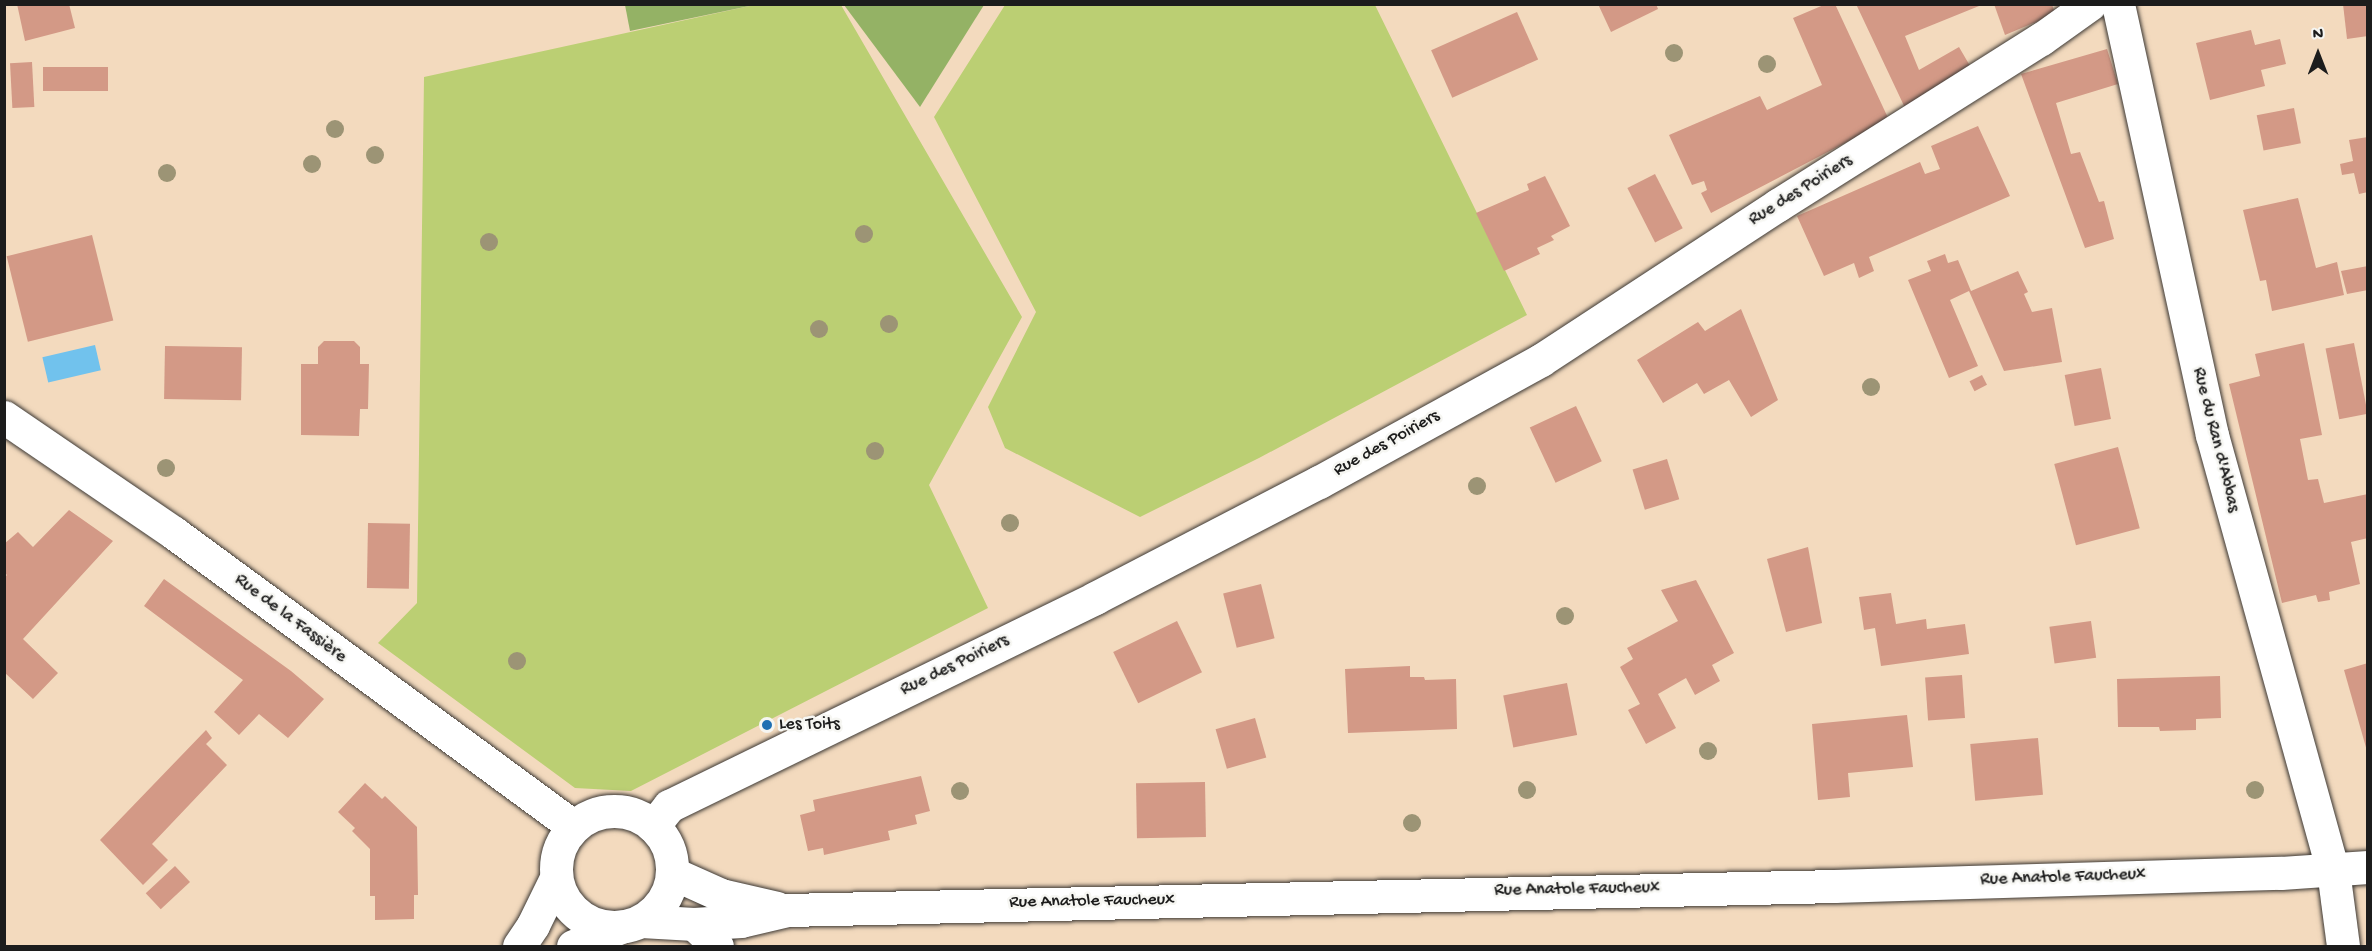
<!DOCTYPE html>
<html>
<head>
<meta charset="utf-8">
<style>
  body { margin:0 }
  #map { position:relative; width:2372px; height:951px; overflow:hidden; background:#f3dabe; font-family:"Gochi Hand",sans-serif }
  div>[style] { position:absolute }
  .green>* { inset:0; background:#bbcf73 }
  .forest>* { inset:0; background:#94b265 }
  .water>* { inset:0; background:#71c2ed; transform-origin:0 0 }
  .building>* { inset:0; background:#d39986; transform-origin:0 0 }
  .roads { filter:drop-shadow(0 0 2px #3c3834) drop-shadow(0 0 2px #3c3834) }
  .minor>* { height:33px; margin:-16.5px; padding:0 16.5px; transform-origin:16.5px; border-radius:16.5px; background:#fff }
  .secondary>* { height:33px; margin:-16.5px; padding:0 16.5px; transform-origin:16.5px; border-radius:16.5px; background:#fff }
  .secondary>.ring { margin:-16.5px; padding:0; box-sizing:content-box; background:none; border:33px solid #fff; border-radius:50% }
  .trees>* { width:18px; height:18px; margin:-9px; border-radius:50%; background:#9c9475 }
  .dots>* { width:16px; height:16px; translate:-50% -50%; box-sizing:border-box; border:3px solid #f6f6f2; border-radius:50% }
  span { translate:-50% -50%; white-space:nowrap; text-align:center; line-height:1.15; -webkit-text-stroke:5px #f6f6f2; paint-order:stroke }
  .street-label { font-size:18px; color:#1c1c1c }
  .poi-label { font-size:18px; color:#1c1c1c }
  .left { translate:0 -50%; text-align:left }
  .frame { position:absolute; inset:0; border:6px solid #1c1c1c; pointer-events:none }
  .north { position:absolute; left:2288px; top:24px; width:60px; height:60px; -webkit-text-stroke:4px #f6f6f2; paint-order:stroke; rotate:0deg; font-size:16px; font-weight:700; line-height:24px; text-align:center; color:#1c1c1c }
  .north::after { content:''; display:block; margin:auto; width:21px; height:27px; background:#1c1c1c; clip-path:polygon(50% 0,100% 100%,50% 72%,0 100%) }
</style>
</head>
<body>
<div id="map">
  <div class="green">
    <i style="clip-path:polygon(754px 5px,841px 5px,1022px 317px,929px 485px,988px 608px,631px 791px,575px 788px,378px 643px,417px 603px,424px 77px)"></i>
    <i style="clip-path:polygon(1005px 5px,1375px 5px,1527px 315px,1259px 458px,1140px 517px,1005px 448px,988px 407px,1036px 312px,934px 117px)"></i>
  </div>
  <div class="forest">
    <i style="clip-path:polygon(625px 5px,625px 4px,754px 5px,630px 31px)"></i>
    <i style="clip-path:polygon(844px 5px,984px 5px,920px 107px)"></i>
  </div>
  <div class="water">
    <i style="left:95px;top:345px;width:26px;height:54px;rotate:77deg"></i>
  </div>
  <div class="building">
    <i style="clip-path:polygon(17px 4px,69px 4px,75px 28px,25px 41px)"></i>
    <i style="clip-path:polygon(1598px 4px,1656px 4px,1658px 9px,1611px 32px)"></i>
    <i style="clip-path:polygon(1826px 4px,1835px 4px,1889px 120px,1711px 213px,1701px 193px,1707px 190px,1704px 181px,1692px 185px,1669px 135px,1760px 96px,1767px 110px,1822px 85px,1793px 18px)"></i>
    <i style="clip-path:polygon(1856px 4px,1984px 4px,1905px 36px,1919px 70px,1959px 47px,1973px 71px,1906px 110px)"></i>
    <i style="clip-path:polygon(1994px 4px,2052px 4px,2055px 14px,2005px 35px)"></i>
    <i style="clip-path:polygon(2343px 4px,2368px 4px,2368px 36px,2347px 39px)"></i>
    <i style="left:1517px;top:12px;width:52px;height:94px;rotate:66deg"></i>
    <i style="clip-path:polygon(2251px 30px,2255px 45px,2280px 39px,2286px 64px,2261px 70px,2265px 86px,2210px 100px,2196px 43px)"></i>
    <i style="clip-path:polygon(2107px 49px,2118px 84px,2056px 103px,2071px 154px,2080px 152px,2099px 202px,2104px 201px,2114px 239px,2085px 248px,2021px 74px)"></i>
    <i style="left:32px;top:62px;width:45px;height:22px;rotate:87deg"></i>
    <i style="left:43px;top:67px;width:65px;height:24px"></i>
    <i style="left:2294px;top:108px;width:36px;height:38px;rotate:79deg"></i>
    <i style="clip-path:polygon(1978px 126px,2010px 196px,1869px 257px,1874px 271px,1859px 278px,1854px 263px,1824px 276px,1797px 216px,1920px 162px,1925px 174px,1940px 169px,1931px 146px)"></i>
    <i style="clip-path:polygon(2368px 137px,2368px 192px,2359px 194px,2354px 173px,2342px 175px,2340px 164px,2353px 161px,2349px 140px)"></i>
    <i style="left:1655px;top:174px;width:61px;height:31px;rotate:63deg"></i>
    <i style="clip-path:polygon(1545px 176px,1570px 226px,1551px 236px,1554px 240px,1537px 248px,1540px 254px,1504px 271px,1476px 213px,1529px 190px,1527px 184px)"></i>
    <i style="clip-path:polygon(2298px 198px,2316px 268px,2337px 262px,2344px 295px,2272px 311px,2266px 280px,2260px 281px,2243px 210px)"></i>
    <i style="left:92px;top:235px;width:88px;height:88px;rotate:76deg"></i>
    <i style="clip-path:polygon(1945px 254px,1948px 263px,1958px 260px,1971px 291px,2018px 271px,2028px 292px,2024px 294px,2032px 312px,2052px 308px,2062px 362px,2004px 371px,1969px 291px,1950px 300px,1978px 366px,1949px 378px,1908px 280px,1931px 271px,1927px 261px)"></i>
    <i style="clip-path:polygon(2368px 266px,2368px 290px,2347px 294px,2341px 271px)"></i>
    <i style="clip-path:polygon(1741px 309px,1778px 400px,1751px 417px,1729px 380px,1704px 394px,1697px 383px,1663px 403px,1637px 360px,1698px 322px,1705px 331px)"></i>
    <i style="clip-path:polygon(324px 341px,354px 341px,360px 347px,360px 364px,369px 364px,368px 409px,360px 409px,359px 436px,301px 435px,301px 364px,318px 364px,318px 347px)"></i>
    <i style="clip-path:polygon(2304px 343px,2322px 435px,2300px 439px,2308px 480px,2318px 479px,2324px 503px,2368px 494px,2368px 538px,2351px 542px,2360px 584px,2329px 592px,2330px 600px,2318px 602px,2316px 595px,2282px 603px,2229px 384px,2260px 376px,2255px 354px)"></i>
    <i style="left:2354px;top:343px;width:72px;height:29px;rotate:79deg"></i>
    <i style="left:165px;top:346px;width:77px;height:53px;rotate:1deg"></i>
    <i style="left:2101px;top:368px;width:52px;height:37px;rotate:79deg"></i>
    <i style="left:1982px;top:375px;width:11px;height:14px;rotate:63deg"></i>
    <i style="left:1576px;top:406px;width:61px;height:51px;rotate:65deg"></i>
    <i style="left:2118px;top:447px;width:84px;height:66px;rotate:75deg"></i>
    <i style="left:1667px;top:459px;width:42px;height:36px;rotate:73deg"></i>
    <i style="clip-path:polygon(69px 510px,113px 541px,23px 639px,58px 673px,33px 699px,4px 672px,4px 578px,7px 575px,4px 572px,4px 544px,18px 532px,33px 547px)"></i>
    <i style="left:368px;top:523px;width:42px;height:65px;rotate:1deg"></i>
    <i style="clip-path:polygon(1808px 547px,1822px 623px,1786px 632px,1767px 559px)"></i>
    <i style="clip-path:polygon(164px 579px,291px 671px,324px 699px,288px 738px,259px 714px,239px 735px,214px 712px,243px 680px,144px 606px)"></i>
    <i style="clip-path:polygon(1696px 580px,1734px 653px,1712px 665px,1720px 681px,1695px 695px,1686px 678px,1658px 694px,1676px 728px,1646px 744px,1628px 710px,1640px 704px,1620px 667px,1633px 659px,1627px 648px,1678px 621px,1661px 590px)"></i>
    <i style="left:1261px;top:584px;width:56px;height:39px;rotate:76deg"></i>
    <i style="clip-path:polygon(1891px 593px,1896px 624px,1926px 619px,1927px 629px,1965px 624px,1969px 654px,1881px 666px,1875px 628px,1864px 630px,1859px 597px)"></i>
    <i style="left:1177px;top:621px;width:57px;height:71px;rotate:64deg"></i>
    <i style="left:2091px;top:621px;width:37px;height:42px;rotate:82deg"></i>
    <i style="clip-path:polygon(2368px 663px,2368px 751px,2367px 751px,2344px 670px)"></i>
    <i style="clip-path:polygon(1410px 666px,1410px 677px,1424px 677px,1425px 680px,1456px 679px,1457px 729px,1348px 733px,1345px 669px)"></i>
    <i style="left:1962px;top:675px;width:43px;height:37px;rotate:86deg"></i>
    <i style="clip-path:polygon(2220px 676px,2221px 718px,2196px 719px,2196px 730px,2160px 731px,2159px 727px,2118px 727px,2117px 679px)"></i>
    <i style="left:1567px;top:683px;width:53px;height:65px;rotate:79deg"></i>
    <i style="clip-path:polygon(1907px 715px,1913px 767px,1848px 773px,1850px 797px,1818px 800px,1812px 724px)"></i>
    <i style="left:1255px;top:718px;width:41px;height:41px;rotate:74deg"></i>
    <i style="clip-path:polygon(206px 730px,212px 738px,206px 744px,227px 765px,152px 844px,168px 860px,143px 885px,100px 840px)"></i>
    <i style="left:2038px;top:738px;width:57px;height:68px;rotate:85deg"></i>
    <i style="clip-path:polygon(921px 776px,930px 811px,915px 815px,917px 824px,888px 831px,890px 840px,824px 855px,823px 848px,808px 851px,800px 815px,815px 811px,813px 800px)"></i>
    <i style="left:1205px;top:782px;width:55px;height:69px;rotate:89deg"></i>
    <i style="clip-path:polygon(365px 783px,382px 799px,385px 796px,417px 827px,418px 895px,414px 895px,414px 919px,375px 920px,375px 896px,370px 896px,370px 849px,352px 831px,355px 828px,338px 812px)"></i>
    <i style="left:175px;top:866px;width:22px;height:40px;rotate:47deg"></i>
  </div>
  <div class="roads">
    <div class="minor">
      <i style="left:2118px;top:4px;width:441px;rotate:77.7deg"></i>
      <i style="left:2212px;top:435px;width:452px;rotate:74.5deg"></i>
      <i style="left:2333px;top:870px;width:77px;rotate:82.5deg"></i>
      <i style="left:4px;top:417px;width:206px;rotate:34.3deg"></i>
      <i style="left:174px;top:533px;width:495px;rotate:36.3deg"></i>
      <i style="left:653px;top:826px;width:26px;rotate:-51deg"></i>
      <i style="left:669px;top:806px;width:474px;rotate:-26deg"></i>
      <i style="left:1095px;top:598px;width:252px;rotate:-27.4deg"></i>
      <i style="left:1319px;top:482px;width:253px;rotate:-28.8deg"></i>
      <i style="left:1541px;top:360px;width:283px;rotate:-33.2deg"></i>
      <i style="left:1778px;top:205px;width:311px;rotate:-32.3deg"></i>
      <i style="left:2041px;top:39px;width:60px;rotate:-35.5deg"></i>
      <i style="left:694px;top:924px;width:32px;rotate:44deg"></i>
    </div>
    <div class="secondary">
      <i class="ring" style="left:556px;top:811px;width:83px;height:83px"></i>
      <i style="left:672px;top:873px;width:54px;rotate:24.2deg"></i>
      <i style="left:721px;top:895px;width:57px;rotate:13.1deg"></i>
      <i style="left:641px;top:921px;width:53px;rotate:3.2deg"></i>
      <i style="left:694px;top:924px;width:47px;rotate:-3.7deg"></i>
      <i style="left:741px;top:921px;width:47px;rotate:-13.4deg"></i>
      <i style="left:787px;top:910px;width:1047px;rotate:-1.31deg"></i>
      <i style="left:1834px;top:886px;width:447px;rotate:-1.7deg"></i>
      <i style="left:2281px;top:873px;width:87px;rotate:-3.9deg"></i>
      <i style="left:519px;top:946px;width:25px;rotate:-56deg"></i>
      <i style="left:533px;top:925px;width:52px;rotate:-63.9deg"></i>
      <i style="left:573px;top:946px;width:52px;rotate:-21.6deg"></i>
    </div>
  </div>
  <div class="trees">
    <i style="left:1674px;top:53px"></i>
    <i style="left:1767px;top:64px"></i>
    <i style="left:335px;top:129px"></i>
    <i style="left:375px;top:155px"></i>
    <i style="left:312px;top:164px"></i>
    <i style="left:167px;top:173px"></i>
    <i style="left:864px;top:234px"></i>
    <i style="left:489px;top:242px"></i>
    <i style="left:889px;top:324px"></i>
    <i style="left:819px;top:329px"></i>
    <i style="left:1871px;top:387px"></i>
    <i style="left:875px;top:451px"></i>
    <i style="left:166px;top:468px"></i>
    <i style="left:1477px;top:486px"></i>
    <i style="left:1010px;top:523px"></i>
    <i style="left:1565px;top:616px"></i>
    <i style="left:517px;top:661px"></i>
    <i style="left:1708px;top:751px"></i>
    <i style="left:1527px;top:790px"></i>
    <i style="left:2255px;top:790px"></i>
    <i style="left:960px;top:791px"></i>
    <i style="left:1412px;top:823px"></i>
  </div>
  <div class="dots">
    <i style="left:767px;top:725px;background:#1f6fb2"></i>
  </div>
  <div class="street-label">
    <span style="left:1801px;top:191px;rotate:-32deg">Rue des Poiriers</span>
    <span style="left:2215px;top:440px;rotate:76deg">Rue du Ran d'Abbas</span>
    <span style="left:1387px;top:444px;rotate:-29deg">Rue des Poiriers</span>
    <span style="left:290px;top:619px;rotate:37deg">Rue de la Fassière</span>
    <span style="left:955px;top:666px;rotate:-26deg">Rue des Poiriers</span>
    <span style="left:2063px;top:878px;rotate:-2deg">Rue Anatole Faucheux</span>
    <span style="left:1577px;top:890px;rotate:-1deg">Rue Anatole Faucheux</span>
    <span style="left:1092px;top:902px;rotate:-1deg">Rue Anatole Faucheux</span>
  </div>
  <div class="poi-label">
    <span class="left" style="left:779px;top:725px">Les Toits</span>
  </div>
  <div class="frame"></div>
  <div class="north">N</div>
</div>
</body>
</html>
